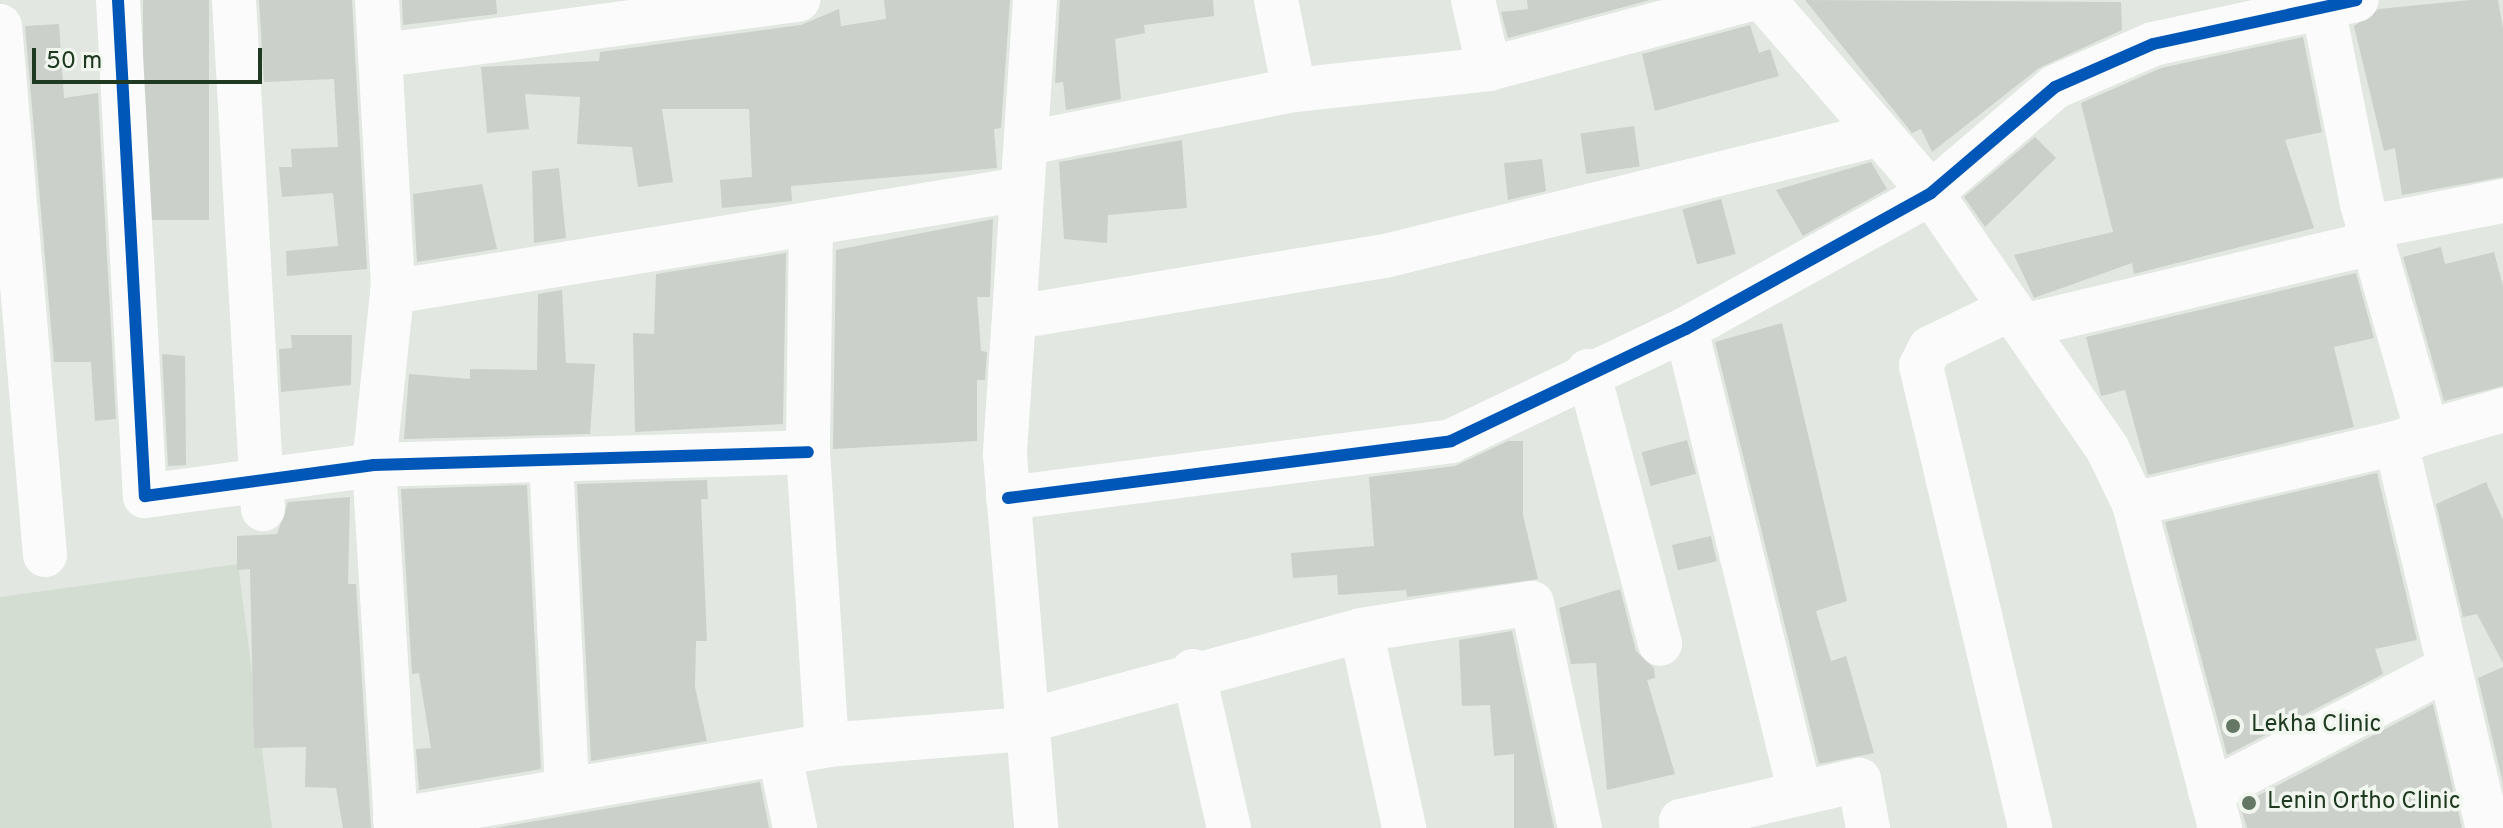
<!DOCTYPE html>
<html>
<head>
<meta charset="utf-8">
<style>
  body { margin:0 }
  #map { position:relative; width:2503px; height:828px; overflow:hidden; background:#e2e7e2; font-family:Overpass,sans-serif }
  div>[style] { position:absolute }
  .built>* { inset:0; background:#d4ddd2 }
  .building>* { inset:0; background:#cbd0cb; transform-origin:0 0 }
  .minor>* { height:44px; margin:-22px; padding:0 22px; transform-origin:22px; border-radius:22px; background:#fbfbfb }
  .cycleway>* { height:12px; margin:-6px; padding:0 6px; transform-origin:6px; border-radius:6px; background:#0057b8 }
  .dots>* { width:22px; height:22px; translate:-50% -50%; box-sizing:border-box; border:4px solid #f1f7ef; border-radius:50% }
  span { translate:-50% -50%; white-space:nowrap; text-align:center; line-height:1.15; -webkit-text-stroke:7px #f1f7ef; paint-order:stroke }
  .poi-label { font-size:24px; color:#203a21 }
  .left { translate:0 -50%; text-align:left }
  .scale { position:absolute; left:32px; top:48px; width:230px; height:36px; box-sizing:border-box; border:4px solid #203a21; border-top:0; padding-left:10px; font-size:24px; line-height:28px; white-space:nowrap; color:#203a21; -webkit-text-stroke:6px #f1f7ef; paint-order:stroke }
</style>
</head>
<body>
<div id="map">
  <div class="built">
    <i style="clip-path:polygon(238px 564px,272px 828px,0 828px,0 597px)"></i>
  </div>
  <div class="building">
    <i style="left:143px;top:0;width:66px;height:220px"></i>
    <i style="clip-path:polygon(259px 0,352px 0,367px 269px,287px 276px,286px 251px,338px 246px,333px 193px,282px 197px,279px 167px,292px 167px,291px 149px,338px 147px,334px 79px,264px 82px)"></i>
    <i style="clip-path:polygon(402px 0,496px 0,497px 14px,403px 25px)"></i>
    <i style="clip-path:polygon(884px 0,1010px 0,1001px 128px,994px 129px,997px 168px,791px 186px,792px 201px,722px 208px,720px 180px,752px 177px,749px 109px,662px 109px,673px 182px,638px 187px,632px 147px,577px 144px,580px 97px,525px 94px,529px 129px,487px 133px,481px 67px,599px 61px,600px 52px,801px 25px,839px 9px,841px 26px,886px 19px)"></i>
    <i style="clip-path:polygon(1060px 0,1213px 0,1214px 16px,1144px 25px,1145px 33px,1115px 39px,1121px 99px,1066px 110px,1063px 82px,1055px 83px)"></i>
    <i style="clip-path:polygon(1527px 0,1650px 0,1508px 38px,1501px 12px,1528px 9px)"></i>
    <i style="clip-path:polygon(1805px 0,2121px 2px,2122px 30px,2039px 68px,1932px 152px,1921px 129px,1912px 133px)"></i>
    <i style="clip-path:polygon(2470px 0,2498px 0,2503px 28px,2503px 177px,2402px 195px,2395px 148px,2384px 151px,2354px 26px,2379px 9px)"></i>
    <i style="clip-path:polygon(59px 24px,64px 98px,98px 93px,116px 419px,95px 421px,91px 362px,54px 362px,25px 26px)"></i>
    <i style="clip-path:polygon(1750px 25px,1759px 53px,1770px 49px,1779px 76px,1655px 111px,1642px 54px)"></i>
    <i style="clip-path:polygon(2303px 37px,2322px 132px,2285px 140px,2314px 228px,2134px 274px,2132px 263px,2034px 298px,2014px 255px,2113px 232px,2081px 103px,2161px 68px)"></i>
    <i style="left:1634px;top:126px;width:41px;height:54px;rotate:82deg"></i>
    <i style="clip-path:polygon(2035px 137px,2056px 158px,1985px 227px,1964px 197px)"></i>
    <i style="clip-path:polygon(1182px 140px,1187px 208px,1108px 215px,1107px 243px,1064px 239px,1059px 162px)"></i>
    <i style="clip-path:polygon(1542px 159px,1546px 191px,1508px 200px,1504px 163px)"></i>
    <i style="clip-path:polygon(1871px 162px,1887px 189px,1803px 236px,1776px 190px)"></i>
    <i style="clip-path:polygon(559px 168px,566px 238px,534px 243px,532px 171px)"></i>
    <i style="clip-path:polygon(482px 184px,497px 249px,417px 262px,413px 194px)"></i>
    <i style="left:1721px;top:199px;width:57px;height:40px;rotate:75deg"></i>
    <i style="clip-path:polygon(993px 219px,990px 297px,977px 297px,981px 351px,987px 352px,985px 380px,977px 380px,977px 441px,833px 449px,836px 250px)"></i>
    <i style="clip-path:polygon(2441px 247px,2445px 264px,2494px 252px,2503px 286px,2503px 386px,2444px 401px,2403px 257px)"></i>
    <i style="clip-path:polygon(786px 253px,783px 424px,635px 432px,633px 333px,654px 334px,656px 274px)"></i>
    <i style="clip-path:polygon(2356px 273px,2374px 338px,2334px 347px,2354px 427px,2148px 475px,2125px 390px,2101px 396px,2086px 337px)"></i>
    <i style="clip-path:polygon(562px 290px,566px 363px,595px 364px,590px 434px,404px 439px,409px 374px,470px 379px,470px 369px,537px 370px,538px 294px)"></i>
    <i style="clip-path:polygon(1782px 323px,1847px 601px,1816px 611px,1831px 661px,1846px 656px,1874px 753px,1819px 764px,1715px 342px)"></i>
    <i style="clip-path:polygon(291px 335px,352px 335px,351px 385px,281px 392px,279px 349px,292px 348px)"></i>
    <i style="clip-path:polygon(162px 354px,185px 356px,186px 465px,168px 466px)"></i>
    <i style="left:1687px;top:440px;width:35px;height:47px;rotate:75deg"></i>
    <i style="clip-path:polygon(1508px 441px,1523px 441px,1523px 515px,1538px 579px,1407px 597px,1406px 590px,1338px 595px,1337px 575px,1293px 578px,1291px 553px,1374px 546px,1369px 477px,1455px 466px)"></i>
    <i style="clip-path:polygon(2377px 473px,2417px 640px,2375px 649px,2383px 674px,2227px 755px,2165px 522px)"></i>
    <i style="clip-path:polygon(707px 480px,708px 499px,701px 499px,707px 641px,696px 641px,695px 687px,707px 741px,591px 761px,577px 484px)"></i>
    <i style="clip-path:polygon(2486px 482px,2503px 520px,2503px 663px,2477px 614px,2463px 617px,2436px 504px)"></i>
    <i style="clip-path:polygon(527px 485px,541px 769px,419px 790px,416px 749px,431px 748px,419px 673px,412px 674px,401px 489px)"></i>
    <i style="clip-path:polygon(350px 497px,348px 584px,356px 584px,371px 828px,343px 828px,336px 788px,305px 787px,306px 747px,254px 748px,250px 569px,237px 570px,237px 536px,277px 534px,288px 502px)"></i>
    <i style="left:1711px;top:536px;width:26px;height:40px;rotate:77deg"></i>
    <i style="clip-path:polygon(1620px 589px,1636px 651px,1654px 668px,1655px 678px,1647px 680px,1675px 774px,1607px 790px,1596px 663px,1571px 664px,1559px 608px)"></i>
    <i style="clip-path:polygon(1512px 631px,1554px 828px,1514px 828px,1514px 754px,1494px 756px,1490px 705px,1462px 706px,1459px 640px)"></i>
    <i style="clip-path:polygon(2503px 667px,2503px 783px,2478px 678px)"></i>
    <i style="clip-path:polygon(2433px 704px,2462px 828px,2247px 828px,2240px 805px)"></i>
    <i style="clip-path:polygon(760px 782px,769px 828px,495px 828px)"></i>
  </div>
  <div class="minor">
    <i style="left:118px;top:0;width:497px;rotate:86.9deg"></i>
    <i style="left:145px;top:496px;width:231px;rotate:-7.7deg"></i>
    <i style="left:374px;top:465px;width:434px;rotate:-1.7deg"></i>
    <i style="left:234px;top:0;width:510px;rotate:86.74deg"></i>
    <i style="left:377px;top:0;width:284px;rotate:86.8deg"></i>
    <i style="left:393px;top:284px;width:182px;rotate:96deg"></i>
    <i style="left:374px;top:465px;width:364px;rotate:86.5deg"></i>
    <i style="left:1035px;top:0;width:456px;rotate:93.8deg"></i>
    <i style="left:1005px;top:455px;width:374px;rotate:85.2deg"></i>
    <i style="left:1276px;top:0;width:92px;rotate:78.7deg"></i>
    <i style="left:1473px;top:0;width:71px;rotate:76.9deg"></i>
    <i style="left:1764px;top:0;width:255px;rotate:49.1deg"></i>
    <i style="left:1931px;top:193px;width:312px;rotate:55.4deg"></i>
    <i style="left:2108px;top:450px;width:60px;rotate:64.3deg"></i>
    <i style="left:2134px;top:504px;width:335px;rotate:75.1deg"></i>
    <i style="left:2323px;top:7px;width:201px;rotate:78.8deg"></i>
    <i style="left:2362px;top:204px;width:237px;rotate:74.1deg"></i>
    <i style="left:2427px;top:432px;width:33px;rotate:160deg"></i>
    <i style="left:2396px;top:443px;width:396px;rotate:76.6deg"></i>
    <i style="left:0;top:26px;width:531px;rotate:85.14deg"></i>
    <i style="left:384px;top:55px;width:418px;rotate:-7.6deg"></i>
    <i style="left:1028px;top:143px;width:271px;rotate:-11.3deg"></i>
    <i style="left:1294px;top:90px;width:196px;rotate:-6.1deg"></i>
    <i style="left:1489px;top:69px;width:266px;rotate:-15deg"></i>
    <i style="left:811px;top:225px;width:227px;rotate:90.8deg"></i>
    <i style="left:808px;top:452px;width:294px;rotate:86.3deg"></i>
    <i style="left:2370px;top:227px;width:136px;rotate:-11.1deg"></i>
    <i style="left:392px;top:292px;width:638px;rotate:-9.29deg"></i>
    <i style="left:2010px;top:309px;width:89px;rotate:154deg"></i>
    <i style="left:1930px;top:348px;width:20px;rotate:117deg"></i>
    <i style="left:1921px;top:366px;width:475px;rotate:76.7deg"></i>
    <i style="left:1016px;top:317px;width:374px;rotate:-9.4deg"></i>
    <i style="left:1385px;top:256px;width:507px;rotate:-13.82deg"></i>
    <i style="left:2023px;top:326px;width:359px;rotate:-13.4deg"></i>
    <i style="left:1686px;top:329px;width:456px;rotate:76.2deg"></i>
    <i style="left:1588px;top:371px;width:282px;rotate:75.2deg"></i>
    <i style="left:2427px;top:432px;width:79px;rotate:-16.1deg"></i>
    <i style="left:551px;top:460px;width:329px;rotate:87.2deg"></i>
    <i style="left:1008px;top:498px;width:447px;rotate:-7.3deg"></i>
    <i style="left:1451px;top:441px;width:260px;rotate:-25.5deg"></i>
    <i style="left:1686px;top:329px;width:280px;rotate:-29deg"></i>
    <i style="left:1931px;top:193px;width:163px;rotate:-40.5deg"></i>
    <i style="left:2055px;top:87px;width:107px;rotate:-23.7deg"></i>
    <i style="left:2153px;top:44px;width:208px;rotate:-12.2deg"></i>
    <i style="left:2134px;top:504px;width:269px;rotate:-13.1deg"></i>
    <i style="left:1361px;top:630px;width:203px;rotate:77.7deg"></i>
    <i style="left:1193px;top:671px;width:161px;rotate:77.1deg"></i>
    <i style="left:1027px;top:721px;width:346px;rotate:-15.2deg"></i>
    <i style="left:1361px;top:630px;width:173px;rotate:-9deg"></i>
    <i style="left:1532px;top:603px;width:230px;rotate:78deg"></i>
    <i style="left:780px;top:755px;width:75px;rotate:78.4deg"></i>
    <i style="left:2210px;top:792px;width:268px;rotate:-27.5deg"></i>
    <i style="left:395px;top:820px;width:438px;rotate:-9.8deg"></i>
    <i style="left:827px;top:745px;width:202px;rotate:-4.6deg"></i>
    <i style="left:1682px;top:828px;width:7px;rotate:-98deg"></i>
    <i style="left:1681px;top:821px;width:183px;rotate:-13deg"></i>
    <i style="left:1859px;top:780px;width:49px;rotate:79.4deg"></i>
  </div>
  <div class="cycleway">
    <i style="left:118px;top:0;width:497px;rotate:86.9deg"></i>
    <i style="left:145px;top:496px;width:231px;rotate:-7.7deg"></i>
    <i style="left:374px;top:465px;width:434px;rotate:-1.7deg"></i>
    <i style="left:1008px;top:498px;width:447px;rotate:-7.3deg"></i>
    <i style="left:1451px;top:441px;width:260px;rotate:-25.5deg"></i>
    <i style="left:1686px;top:329px;width:280px;rotate:-29deg"></i>
    <i style="left:1931px;top:193px;width:163px;rotate:-40.5deg"></i>
    <i style="left:2055px;top:87px;width:107px;rotate:-23.7deg"></i>
    <i style="left:2153px;top:44px;width:208px;rotate:-12.2deg"></i>
  </div>
  <div class="dots">
    <i style="left:2233px;top:726px;background:#647765"></i>
    <i style="left:2249px;top:803px;background:#647765"></i>
  </div>
  <div class="poi-label">
    <span class="left" style="left:2251px;top:726px">Lekha Clinic</span>
    <span class="left" style="left:2267px;top:803px">Lenin Ortho Clinic</span>
  </div>
  <div class="scale">50 m</div>
</div>
</body>
</html>
